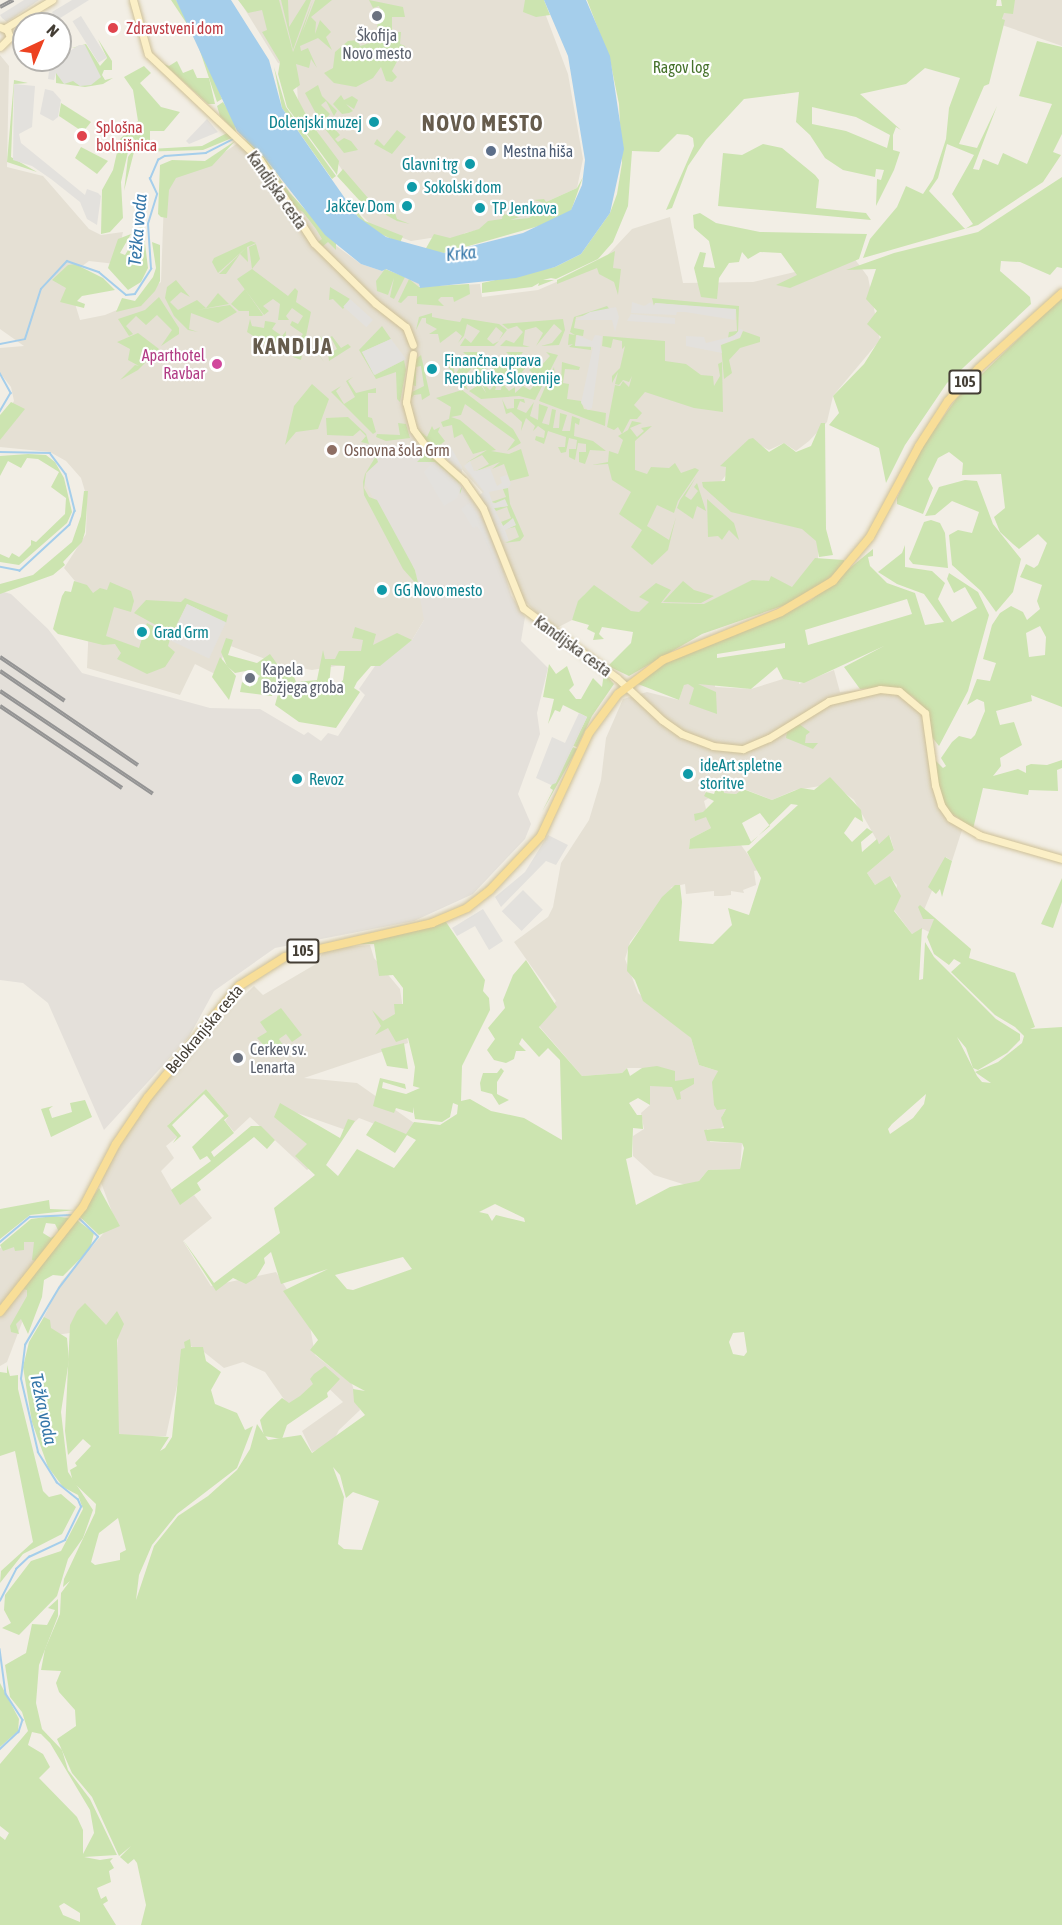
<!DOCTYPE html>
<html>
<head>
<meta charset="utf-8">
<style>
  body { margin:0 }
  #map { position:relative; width:1062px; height:1925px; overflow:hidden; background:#f2eee5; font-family:"Asap Condensed",sans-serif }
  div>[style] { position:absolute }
  .residential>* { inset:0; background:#e5e0d4 }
  .industrial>* { inset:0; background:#e4e0da }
  .green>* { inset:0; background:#cce4b0 }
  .parking>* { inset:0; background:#e3e1dd; transform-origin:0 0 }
  .water>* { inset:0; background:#a5ceeb }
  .stream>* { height:1.5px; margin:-0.75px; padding:0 0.75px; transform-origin:0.75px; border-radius:0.75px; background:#a5ceeb }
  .roads { filter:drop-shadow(0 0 2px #cfc197) drop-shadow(0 0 2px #cfc197) }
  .secondary>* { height:7px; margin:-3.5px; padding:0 3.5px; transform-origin:3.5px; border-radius:3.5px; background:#fbefc6 }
  .primary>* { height:8px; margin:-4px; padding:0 4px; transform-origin:4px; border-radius:4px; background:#f8de98 }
  .rail>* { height:4px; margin-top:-2px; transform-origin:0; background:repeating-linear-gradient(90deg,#fff 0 4.5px,#949494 0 9px); box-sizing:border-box; border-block:2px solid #949494 }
  .dots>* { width:16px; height:16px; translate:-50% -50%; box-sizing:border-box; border:3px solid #fff; border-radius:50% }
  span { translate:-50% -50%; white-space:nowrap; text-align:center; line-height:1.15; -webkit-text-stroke:4.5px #fff; paint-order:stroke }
  .shield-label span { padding:2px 4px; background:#fff; border:2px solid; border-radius:4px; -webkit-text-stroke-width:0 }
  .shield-label { font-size:15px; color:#443e35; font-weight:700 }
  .health-label { font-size:16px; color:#be3a42 }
  .left { translate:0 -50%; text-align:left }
  .worship-label { font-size:16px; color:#5b616d }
  .park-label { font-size:16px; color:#46722c }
  .culture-label { font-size:16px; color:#0d838f }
  .right { translate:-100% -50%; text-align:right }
  .service-label { font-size:16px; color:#4e5e75 }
  .street-label { font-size:16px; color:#443e35 }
  .hotel-label { font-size:16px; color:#b23c85 }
  .education-label { font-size:16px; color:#785e54 }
  .water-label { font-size:18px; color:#3577a9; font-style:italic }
  .district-label { font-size:22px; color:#665c4d; font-weight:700; letter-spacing:1.5px }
  .north { position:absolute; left:12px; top:12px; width:60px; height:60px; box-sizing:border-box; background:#fff; border:2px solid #b4b2ae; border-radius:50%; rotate:44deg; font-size:16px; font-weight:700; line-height:24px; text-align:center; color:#443e35 }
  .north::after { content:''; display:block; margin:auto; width:21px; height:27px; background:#ed4221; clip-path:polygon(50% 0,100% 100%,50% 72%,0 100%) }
</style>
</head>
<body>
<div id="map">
  <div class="residential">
    <i style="clip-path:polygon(239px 0,540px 0,568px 74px,583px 159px,577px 188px,546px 202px,529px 218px,465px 233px,453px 242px,437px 237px,411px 241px,373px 227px,360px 213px,367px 200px,344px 173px,298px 102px,296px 68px,278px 63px)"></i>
    <i style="clip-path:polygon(1003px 0,1062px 0,1062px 46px,1002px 25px)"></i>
    <i style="clip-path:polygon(0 55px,9px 66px,7px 167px,43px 176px,89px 229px,101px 235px,123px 232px,116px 264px,89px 261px,67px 277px,80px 320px,105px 315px,136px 302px,161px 282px,165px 172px,210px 162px,244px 139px,263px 157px,324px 237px,361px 264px,382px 271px,385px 269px,420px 284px,419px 287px,480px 284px,482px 297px,538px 290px,600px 263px,632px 229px,670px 217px,683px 283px,753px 282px,854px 258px,868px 277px,880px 340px,833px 396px,827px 422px,809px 441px,796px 451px,784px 443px,769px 450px,752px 441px,716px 488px,798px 522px,818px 542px,818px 562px,799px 588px,736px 591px,696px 610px,645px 615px,631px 612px,594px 586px,584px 595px,572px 620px,553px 630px,523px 599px,482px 492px,445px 450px,379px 445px,424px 607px,424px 620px,412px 640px,364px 653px,348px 664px,312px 670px,279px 664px,228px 645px,215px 674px,195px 664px,180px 695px,87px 668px,90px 599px,64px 568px,86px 534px,87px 498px,81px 478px,66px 461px,50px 452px,0 447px,0 422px,14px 401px,11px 387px,0 373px,0 348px,24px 346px,0 329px)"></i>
    <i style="clip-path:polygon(834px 670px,840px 692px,892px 687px,909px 693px,924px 708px,933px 762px,962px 830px,952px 861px,946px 857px,924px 910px,918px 907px,934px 919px,931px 933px,923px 929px,912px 934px,894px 910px,897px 885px,890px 877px,875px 885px,867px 873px,894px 850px,890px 836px,879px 844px,854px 800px,833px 784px,795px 790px,772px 800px,744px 789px,736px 794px,724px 793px,699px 782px,709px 798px,704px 801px,711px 828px,690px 839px,689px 849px,741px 845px,759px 870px,754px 871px,756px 885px,743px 890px,744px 893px,731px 891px,731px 895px,723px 896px,714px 896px,714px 891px,686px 894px,685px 884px,672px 887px,630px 942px,625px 959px,638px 993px,691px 1038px,699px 1065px,718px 1071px,714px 1081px,716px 1105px,726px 1109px,722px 1116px,725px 1125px,718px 1130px,707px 1129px,710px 1142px,742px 1143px,740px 1169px,708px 1170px,699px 1181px,686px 1185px,654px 1175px,633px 1156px,633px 1136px,644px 1129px,641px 1113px,650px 1105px,648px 1089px,654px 1068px,627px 1068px,622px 1073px,582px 1076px,539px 1026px,556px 1001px,514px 942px,548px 917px,553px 907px,561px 863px,589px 820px,601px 780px,606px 738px,623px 699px,647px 692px,679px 700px,684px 684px,701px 682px,715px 683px,715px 687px,751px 689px,783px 679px,799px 679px,799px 684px)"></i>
    <i style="clip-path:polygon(370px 945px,374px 958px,400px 989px,408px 1043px,304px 1078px,357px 1083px,414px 1123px,406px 1136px,359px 1118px,346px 1130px,280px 1107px,324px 1158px,307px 1170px,250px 1117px,234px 1132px,225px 1121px,229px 1116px,206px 1089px,168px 1125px,177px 1137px,166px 1146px,174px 1158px,161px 1171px,180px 1204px,194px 1195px,212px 1218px,183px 1241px,211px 1286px,276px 1272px,310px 1326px,315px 1355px,352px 1384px,360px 1410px,339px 1430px,332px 1443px,312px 1452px,302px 1431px,343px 1402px,319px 1379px,308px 1398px,288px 1405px,265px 1372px,243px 1362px,224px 1368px,204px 1352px,186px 1344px,166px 1436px,114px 1436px,118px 1326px,56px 1335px,40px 1325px,61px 1282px,115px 1220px,100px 1180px,140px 1113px,205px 1034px,254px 986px,263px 995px,316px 964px,325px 949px)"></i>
    <i style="clip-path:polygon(29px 1237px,50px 1249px,7px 1362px,0 1366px,0 1248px)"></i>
  </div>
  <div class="industrial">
    <i style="clip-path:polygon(379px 445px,403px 449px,421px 446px,462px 486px,490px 525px,511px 595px,525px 617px,521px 641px,548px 668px,537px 713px,540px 734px,518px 794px,531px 824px,525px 839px,473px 894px,414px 921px,275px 948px,214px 991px,189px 1037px,104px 1130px,48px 1003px,23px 983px,0 980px,0 591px,11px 594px,48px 629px,82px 673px,210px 708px,260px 709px,304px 735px,308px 732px,321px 741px,328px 733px,338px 736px,365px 695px,359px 689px,375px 666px,412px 640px,424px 620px,415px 570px,364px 482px)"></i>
  </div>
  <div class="green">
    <i style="clip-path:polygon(171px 0,176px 0,197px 38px,220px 93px,222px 99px,217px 102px,195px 36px)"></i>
    <i style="clip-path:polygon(238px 0,279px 0,293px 52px,313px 0,302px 33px,315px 0,332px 0,311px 17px,316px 22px,315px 34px,320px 20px,331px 32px,326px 37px,332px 50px,318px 38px,300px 46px,301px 51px,308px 48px,317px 68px,311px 59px,309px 68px,296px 64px,300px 85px,293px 90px,310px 122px,339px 161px,337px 175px,287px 107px,278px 74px,280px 62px,262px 32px,267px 30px,262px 10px,248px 13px)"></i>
    <i style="clip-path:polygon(281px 0,288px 0,289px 27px,306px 0,311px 0,293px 50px)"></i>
    <i style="clip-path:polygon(369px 0,403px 7px,405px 17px,392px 17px,392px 30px,377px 30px,378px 20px,383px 18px,379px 6px,373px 8px)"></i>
    <i style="clip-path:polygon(525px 0,544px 0,550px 15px,536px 17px,523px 12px)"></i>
    <i style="clip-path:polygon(evenodd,587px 0,997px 0,996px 6px,1002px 6px,1001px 0,1015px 0,1013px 14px,1004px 13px,1002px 19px,1005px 20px,989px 84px,984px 86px,959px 144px,977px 148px,997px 106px,973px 169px,979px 170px,983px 159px,998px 165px,1003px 153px,1027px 164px,1052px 104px,1019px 96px,1037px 41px,1062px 47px,1062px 134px,1053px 152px,1061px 155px,1043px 182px,978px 225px,863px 258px,870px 239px,897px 207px,906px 186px,923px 194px,933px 179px,946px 139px,949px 108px,960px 78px,925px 68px,906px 84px,860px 94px,901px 130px,896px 127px,893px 135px,893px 150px,900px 152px,894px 170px,876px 206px,877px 179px,881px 180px,884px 170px,876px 169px,875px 177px,843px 170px,825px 158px,810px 135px,796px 122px,799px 92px,744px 99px,706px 140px,688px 166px,672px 208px,666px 210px,694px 146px,693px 138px,688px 135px,677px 134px,659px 152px,632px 151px,628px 206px,613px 242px,598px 259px,556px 279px,551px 278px,543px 280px,554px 280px,538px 286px,539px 283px,532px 287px,482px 293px,482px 283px,555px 267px,581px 254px,610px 213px,617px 194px,622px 163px,619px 104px,610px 60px,587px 0,812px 107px,856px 117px,890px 135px,887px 148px,846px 131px,812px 124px,812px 107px,587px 0,947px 144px,974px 155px,952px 194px,973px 224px,965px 229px,929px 191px,938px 178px,947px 144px)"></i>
    <i style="clip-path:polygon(401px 32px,400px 44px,405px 46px,392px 71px,397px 77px,392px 82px,386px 81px,381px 67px,373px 78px,356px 87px,334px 83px,324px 73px,333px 68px,335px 52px,348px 41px,358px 40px,360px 46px,373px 42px,371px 33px)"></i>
    <i style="clip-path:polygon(98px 39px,112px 61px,112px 70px,104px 70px,102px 75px,105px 80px,113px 78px,103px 84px,85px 87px,56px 83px,56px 73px,69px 56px,87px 85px,77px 51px,83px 47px,72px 48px,86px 44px,100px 66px,107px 58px)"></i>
    <i style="clip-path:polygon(177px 61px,183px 73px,193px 69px,197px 78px,209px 78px,215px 104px,208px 104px,164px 64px,169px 66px)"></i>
    <i style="clip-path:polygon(144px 66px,151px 73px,140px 83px,161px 107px,180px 112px,164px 131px,150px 131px,150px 145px,135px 146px,128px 152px,121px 182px,123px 218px,110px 232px,101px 234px,102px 190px,113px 170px,120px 139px,138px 121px,133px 90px,124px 77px)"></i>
    <i style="clip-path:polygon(274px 67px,286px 107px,336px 176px,332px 179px,282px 108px)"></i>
    <i style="clip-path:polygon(14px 80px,28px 83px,14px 84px,11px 157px,37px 172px,7px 162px)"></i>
    <i style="clip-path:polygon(318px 85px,322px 96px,337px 111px,334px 116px,326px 101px,321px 105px,330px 114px,326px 119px,340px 135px,335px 139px,338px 142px,344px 138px,351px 141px,358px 150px,344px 153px,322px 125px,305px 93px)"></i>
    <i style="clip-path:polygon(341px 95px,344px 100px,352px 96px,358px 100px,354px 109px,346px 104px,353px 111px,349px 113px,342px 114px,333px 104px)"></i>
    <i style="clip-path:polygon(223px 102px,234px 119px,236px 132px,220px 116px,217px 106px)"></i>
    <i style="clip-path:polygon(61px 103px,91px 122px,83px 132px,59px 116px)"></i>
    <i style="clip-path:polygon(397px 130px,406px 137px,392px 154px,374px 144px,377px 139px,384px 146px)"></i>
    <i style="clip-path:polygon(227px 133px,232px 138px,203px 150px,134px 152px,124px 191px,128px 157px,133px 150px,202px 146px)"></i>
    <i style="clip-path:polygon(245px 139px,264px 157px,289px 192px,336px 243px,336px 250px,328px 242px,322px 247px,318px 242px,322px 239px,316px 229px,303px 212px,291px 205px)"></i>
    <i style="clip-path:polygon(235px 141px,212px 166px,176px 178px,169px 190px,167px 218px,161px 217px,158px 214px,160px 165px,172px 160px,205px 161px)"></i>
    <i style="clip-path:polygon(763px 144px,782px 148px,815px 175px,819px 180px,816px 208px,866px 213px,871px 220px,718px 206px,723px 153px,742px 155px)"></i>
    <i style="clip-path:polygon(81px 147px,108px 161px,97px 174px,75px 158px)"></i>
    <i style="clip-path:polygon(343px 169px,374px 205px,383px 206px,395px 213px,397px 219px,410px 224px,397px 221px,359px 200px,337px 176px)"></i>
    <i style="clip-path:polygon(583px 177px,571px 211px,546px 224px,444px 253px,425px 250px,434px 234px,450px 238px,479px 229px,488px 221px,502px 219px,503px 214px,520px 217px,510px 220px,529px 218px,545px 203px,534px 200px,544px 199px,546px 202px,577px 188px)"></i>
    <i style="clip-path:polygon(1062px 177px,1062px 268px,1057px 267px,1050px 275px,1020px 262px,1001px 261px,1000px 271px,1030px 297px,1031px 304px,947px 383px,905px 445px,886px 483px,879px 448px,829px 425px,839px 413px,833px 396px,864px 364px,881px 337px,867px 324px,877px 311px,866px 299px,876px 269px,846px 270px,894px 253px,978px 232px)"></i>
    <i style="clip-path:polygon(356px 200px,354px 208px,365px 221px,403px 236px,400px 243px,372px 230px,358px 217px,351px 205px)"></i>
    <i style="clip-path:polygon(700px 213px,716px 223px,760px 232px,867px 234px,859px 259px,790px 288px,776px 285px,797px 275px,781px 253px,760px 252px,748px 259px,742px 252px,739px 262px,729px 263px,719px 278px,717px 299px,701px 297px,694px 268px,700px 252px,706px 253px,703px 267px,715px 268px,709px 241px,694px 228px,693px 215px)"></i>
    <i style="clip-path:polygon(143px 227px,148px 268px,141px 282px,128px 290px,108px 268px,118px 239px,131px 234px,120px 253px,125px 255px,139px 232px,136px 229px)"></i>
    <i style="clip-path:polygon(251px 241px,256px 243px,247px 247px,248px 262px,240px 254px,226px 274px,219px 274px,247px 247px,218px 273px,212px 262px,214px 258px)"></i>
    <i style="clip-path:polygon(152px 242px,160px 245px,160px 281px,155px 291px,141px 306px,116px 312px,122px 298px,135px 301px,153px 277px,156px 268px)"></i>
    <i style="clip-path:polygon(256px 244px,260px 259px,252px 269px,288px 296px,295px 288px,298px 291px,296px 302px,311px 312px,301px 360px,293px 357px,288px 346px,292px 342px,299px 347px,303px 342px,299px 339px,303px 334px,290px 325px,292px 321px,298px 324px,303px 316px,292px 308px,286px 316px,289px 320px,278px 320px,280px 304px,273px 299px,263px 306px,269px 311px,264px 315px,237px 279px,252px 269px,249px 247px)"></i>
    <i style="clip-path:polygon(615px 251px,613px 268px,621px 269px,618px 295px,614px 282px,599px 274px,597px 268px,557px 284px,557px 280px)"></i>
    <i style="clip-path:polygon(75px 264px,103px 278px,115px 290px,82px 296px,77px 301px,85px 304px,84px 308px,60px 302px,66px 288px,52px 280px,68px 265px)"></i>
    <i style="clip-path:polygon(385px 269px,405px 277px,394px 299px,390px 297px,394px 278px,388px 295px,377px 291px,376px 281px)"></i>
    <i style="clip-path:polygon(409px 279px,419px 287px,469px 284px,470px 294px,454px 302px,453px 297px,441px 297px,438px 300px,444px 306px,417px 304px,417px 296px,408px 296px,401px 303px,398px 302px)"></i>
    <i style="clip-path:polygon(176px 280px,190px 297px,181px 292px,170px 302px,178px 310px,197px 300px,206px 308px,218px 293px,229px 304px,197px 310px,230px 305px,237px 312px,218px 323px,191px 313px,189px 329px,198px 332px,188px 330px,174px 316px,165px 298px,167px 287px)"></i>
    <i style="clip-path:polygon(330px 287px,350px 299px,343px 309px,333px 299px,329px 300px)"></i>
    <i style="clip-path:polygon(245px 289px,263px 315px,262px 316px,249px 316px,249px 311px,239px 311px,231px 304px)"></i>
    <i style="clip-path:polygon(159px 297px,179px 328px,179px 334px,161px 346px,172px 330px,157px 315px,146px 325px,136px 316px,126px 326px,133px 334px,129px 336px,118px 319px,145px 310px)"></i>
    <i style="clip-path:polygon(evenodd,1062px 297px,1062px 707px,1031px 695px,1032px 701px,996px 711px,1000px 725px,1014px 722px,1022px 745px,1000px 758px,1001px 766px,993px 776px,1018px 769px,1026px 773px,1026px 766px,1031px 764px,1047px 765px,1062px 760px,1062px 768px,1057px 770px,1058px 791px,1029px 790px,1028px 795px,983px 788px,973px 829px,946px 809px,940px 797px,935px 760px,943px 768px,946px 766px,941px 758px,952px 742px,959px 736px,971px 739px,975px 735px,985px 711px,984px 702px,977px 699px,967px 705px,977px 679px,990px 681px,996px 663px,983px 659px,992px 625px,1000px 613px,1011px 606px,1023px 612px,1027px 620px,1040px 609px,1037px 601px,1042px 585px,1020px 577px,1026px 564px,1034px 568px,1038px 565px,1047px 543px,1038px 534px,1019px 549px,1013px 544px,1000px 532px,994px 517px,1005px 508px,1001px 474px,962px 475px,963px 463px,949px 452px,938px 458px,928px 479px,933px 488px,923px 514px,897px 504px,897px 498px,923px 445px,957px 398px,1062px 297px,1040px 626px,1046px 637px,1045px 655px,1029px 657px,1026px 633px,1040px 626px)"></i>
    <i style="clip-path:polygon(652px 298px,739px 306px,738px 333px,728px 338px,729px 332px,737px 331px,736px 310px,655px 303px,654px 306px)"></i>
    <i style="clip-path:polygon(607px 306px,611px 311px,576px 317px,574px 328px,584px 330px,583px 336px,576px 335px,575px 346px,591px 346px,591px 350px,569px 347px,573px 344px,568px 345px,569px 334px,575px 335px,570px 332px,574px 317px)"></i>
    <i style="clip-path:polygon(432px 313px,432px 317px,447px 320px,460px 322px,462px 318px,499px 324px,507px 330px,499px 340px,503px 333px,496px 327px,487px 339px,493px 344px,499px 341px,494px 346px,460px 346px,465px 338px,471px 343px,480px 331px,467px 324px,464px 336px,458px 343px,462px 336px,456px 331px,440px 343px,438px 334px,429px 334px,437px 329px,426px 323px,426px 318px,422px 318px,416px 330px,419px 317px)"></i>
    <i style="clip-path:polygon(250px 319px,252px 326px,264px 328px,265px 321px,272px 322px,276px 323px,272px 329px,282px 336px,286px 331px,285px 351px,274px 349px,247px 332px)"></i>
    <i style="clip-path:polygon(563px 319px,565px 330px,559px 345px,541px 346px,552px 343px,562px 331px,554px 324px,536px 346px,543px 333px,536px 327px,525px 330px,523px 345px,530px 347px,500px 346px,506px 340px,514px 343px,523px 332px,517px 326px,508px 329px,502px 324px)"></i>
    <i style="clip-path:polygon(382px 326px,391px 339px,362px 352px,375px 375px,404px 360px,406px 370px,400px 402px,397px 399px,396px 372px,376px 379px,359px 350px)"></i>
    <i style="clip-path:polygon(743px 331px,760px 337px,760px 342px,740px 348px,729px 360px,732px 373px,724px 379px,721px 345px,740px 338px)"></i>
    <i style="clip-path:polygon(138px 333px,159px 349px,138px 370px,120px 380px,135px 365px,139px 366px,128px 360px,130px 349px,117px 342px)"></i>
    <i style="clip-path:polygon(319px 336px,326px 340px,332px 336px,341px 348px,348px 344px,351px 347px,329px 361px,328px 354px,337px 349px,331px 338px,317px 351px,324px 362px,316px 351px,321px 344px)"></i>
    <i style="clip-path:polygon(603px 336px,665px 341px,665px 361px,686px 364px,701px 375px,713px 376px,714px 386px,720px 376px,718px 364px,722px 362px,723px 412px,694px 408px,645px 392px,634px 405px,642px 413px,637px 419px,630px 419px,622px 434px,618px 427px,614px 430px,607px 427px,615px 385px,620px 386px,623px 381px,629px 387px,632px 376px,629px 382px,623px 380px,619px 385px,615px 384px,618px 372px,612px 383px,612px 376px,620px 368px,625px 346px,622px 349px,622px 341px,613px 339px,611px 348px,602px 346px)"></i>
    <i style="clip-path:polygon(463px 352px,483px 352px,476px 362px,481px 367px,488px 364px,483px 376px,474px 372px,473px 367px,462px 378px,468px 390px,460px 385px,446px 363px,453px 365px,455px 375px,467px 356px)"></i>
    <i style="clip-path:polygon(506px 352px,523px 352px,515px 362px,522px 368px,528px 365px,517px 378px,513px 374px,505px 383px,491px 367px,496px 364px,502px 367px,511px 357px)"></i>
    <i style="clip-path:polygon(546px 352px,558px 355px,535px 400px,519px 396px,481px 399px,469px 391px,480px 384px,486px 393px,482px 384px,485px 378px,488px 381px,485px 385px,490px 390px,499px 380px,495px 390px,501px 390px,502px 383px,509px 391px,515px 387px,515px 393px,523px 386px,530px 390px,540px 379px,529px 370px,537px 364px,541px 366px,550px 356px)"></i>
    <i style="clip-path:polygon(421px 355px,430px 395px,422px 400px,421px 394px,414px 395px,410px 400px,412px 392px,424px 386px,421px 366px,416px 367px,416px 386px,412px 385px,415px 360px)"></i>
    <i style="clip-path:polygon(562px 362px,580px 367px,579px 370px,565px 369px,563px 383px,569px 384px,567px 399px,581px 401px,584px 409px,606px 413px,605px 426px,539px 401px,554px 367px,555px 376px,561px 381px)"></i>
    <i style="clip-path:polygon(353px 377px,348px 381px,356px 393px,376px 388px,376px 393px,368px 393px,368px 417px,372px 418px,376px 432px,373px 434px,331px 392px,341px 386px,336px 391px,344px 404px,355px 397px,346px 381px)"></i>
    <i style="clip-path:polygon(312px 384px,329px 399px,318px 429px,296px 432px,285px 445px,294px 406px)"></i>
    <i style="clip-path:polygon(462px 390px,513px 429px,521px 443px,507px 451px,515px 440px,465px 404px,461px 415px,451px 417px,460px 420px,496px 450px,491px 451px,509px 454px,521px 449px,529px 476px,510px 481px,504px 464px,492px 469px,500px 462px,474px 472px,489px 464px,482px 455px,466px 463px,487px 450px,473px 454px,462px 434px,454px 438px,452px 425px,443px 427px,441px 422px,449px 419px,451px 407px,436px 398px)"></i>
    <i style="clip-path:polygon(502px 399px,507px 409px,514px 408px,514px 399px,524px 399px,525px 403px,520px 401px,517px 409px,526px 413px,534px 402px,530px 416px,538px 420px,539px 404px,548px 407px,542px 423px,549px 425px,552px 409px,556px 410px,553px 428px,559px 428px,560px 413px,567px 415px,562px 431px,570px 431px,572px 416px,580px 419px,579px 425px,575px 423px,574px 436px,593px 441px,606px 451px,590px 450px,585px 464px,579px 462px,579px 452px,586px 452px,586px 444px,578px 443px,575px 460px,569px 457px,569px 449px,576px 449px,577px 440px,569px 438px,566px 452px,561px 453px,558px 447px,565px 447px,566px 437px,548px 431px,544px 444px,535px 440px,536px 436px,544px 438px,545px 431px,538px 426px,533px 431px,535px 426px,526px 418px,521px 431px,522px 422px,511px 412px,506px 414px)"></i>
    <i style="clip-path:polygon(11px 402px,25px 409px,0 440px,0 415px)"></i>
    <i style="clip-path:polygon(348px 417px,366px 434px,369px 444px,361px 442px,366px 436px,360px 430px,353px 436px,327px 435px,326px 418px)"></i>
    <i style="clip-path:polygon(632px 421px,642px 423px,630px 428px,637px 437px,644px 431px,641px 428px,652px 426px,635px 441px,635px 470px,647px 474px,651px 467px,669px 468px,675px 463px,681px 473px,695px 468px,699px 470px,678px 501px,674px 513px,657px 505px,647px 526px,669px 540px,676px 517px,668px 550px,652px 565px,631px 547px,642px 530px,619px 514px,631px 492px,612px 480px,608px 464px,592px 465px,608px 462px,609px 451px,618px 454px,623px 440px,618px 436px,628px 430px)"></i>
    <i style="clip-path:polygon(398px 423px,406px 424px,410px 438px,386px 441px,376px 437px,377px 434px,400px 435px)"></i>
    <i style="clip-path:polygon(821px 423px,825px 423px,826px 529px,833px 555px,819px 557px,816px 541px,802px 529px,731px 512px,703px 487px,702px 482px,725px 481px,726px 467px,720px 466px,749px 439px,753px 438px,769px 452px,784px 443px,796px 452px,811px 446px)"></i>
    <i style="clip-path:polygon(432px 426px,434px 430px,440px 427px,438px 432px,445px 441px,435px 449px,429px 446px,416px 428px,427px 437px)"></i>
    <i style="clip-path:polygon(420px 447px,458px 481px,462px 488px,460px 494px,458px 482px,445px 470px,435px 462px,417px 462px,421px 458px,415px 450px,409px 454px,405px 449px)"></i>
    <i style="clip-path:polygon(28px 454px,46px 455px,55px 462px,64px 478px,72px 512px,67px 523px,19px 565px,0 562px,0 554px,9px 558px,12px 553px,19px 557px,31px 545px,31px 540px,36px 542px,65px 514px,66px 498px,51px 487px,59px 472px,38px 459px,27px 458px,21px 468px,8px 461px,0 476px,0 456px)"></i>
    <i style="clip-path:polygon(376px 456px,378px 462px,366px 473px,364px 488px,369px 497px,377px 500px,415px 570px,419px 587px,403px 569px,364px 495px,363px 482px,365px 474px)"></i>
    <i style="clip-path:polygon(696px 477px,685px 496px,691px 500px,698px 491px,694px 487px,697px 483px,706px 511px,697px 506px,693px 519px,677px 508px,680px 500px)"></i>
    <i style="clip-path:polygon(965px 480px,977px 481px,993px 524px,1021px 559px,1013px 592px,996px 612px,981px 591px,952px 565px,949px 535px,958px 530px,972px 533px,979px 512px,952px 501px,935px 515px,925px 516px,939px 487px)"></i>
    <i style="clip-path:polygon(502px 487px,508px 488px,510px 504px,524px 536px,520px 541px,505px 543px,519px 537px,515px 527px,505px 529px,516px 525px,503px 526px,501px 522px,511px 518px,507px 507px,496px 511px,494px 508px,508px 506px,491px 502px,506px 497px)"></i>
    <i style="clip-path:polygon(84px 491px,88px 491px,85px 532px,82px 542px,63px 562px,65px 565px,53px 575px,0 594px,0 584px,33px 575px,72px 542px,81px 516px)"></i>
    <i style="clip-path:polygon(707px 499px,734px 523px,739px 540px,729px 530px,722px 540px,718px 536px,708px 537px)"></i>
    <i style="clip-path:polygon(931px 520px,940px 523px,945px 533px,948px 568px,913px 564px,909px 559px,924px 522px)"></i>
    <i style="clip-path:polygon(evenodd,905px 545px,905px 567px,932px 571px,945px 583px,938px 599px,952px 622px,977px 608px,965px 587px,954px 593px,947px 579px,949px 573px,978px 592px,989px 615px,968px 691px,939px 746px,932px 737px,924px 708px,912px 696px,892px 687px,860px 689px,844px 667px,884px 646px,804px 683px,783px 679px,777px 667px,751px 689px,698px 684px,716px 692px,717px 714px,689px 704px,694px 688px,688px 684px,684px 685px,679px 700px,638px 684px,674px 656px,777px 618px,811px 600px,873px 549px,873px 556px,868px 557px,870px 566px,887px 583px,915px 593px,925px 625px,944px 622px,924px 594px,897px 584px,878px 572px,902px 553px,905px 545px,907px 599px,912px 614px,808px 645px,805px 630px,907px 599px,905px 545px,785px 643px,785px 648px,717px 658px,717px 654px,785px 643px)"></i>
    <i style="clip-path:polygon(815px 558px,844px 560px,845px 564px,825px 582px,791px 603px,702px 634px,629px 676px,608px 666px,631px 643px,633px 632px,602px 627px,599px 634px,604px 639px,593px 640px,595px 633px,587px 629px,589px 625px,572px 620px,578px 601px,594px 585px,631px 611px,639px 612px,649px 602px,639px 597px,656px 583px,671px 590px,661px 603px,704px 604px,752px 580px,769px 581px,771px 576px,792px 587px)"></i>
    <i style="clip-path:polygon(74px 581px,87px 585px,93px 593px,100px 588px,107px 590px,110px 582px,131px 591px,134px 601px,131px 612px,114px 607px,106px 636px,139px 648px,147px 623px,171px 636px,168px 646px,175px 652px,165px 667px,147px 674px,117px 659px,121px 653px,115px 644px,103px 645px,58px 634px,53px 629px,62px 596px,65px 591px,71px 592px)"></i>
    <i style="clip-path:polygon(683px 581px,694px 590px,714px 596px,701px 603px,663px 602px)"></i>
    <i style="clip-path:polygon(185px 598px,228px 615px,226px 623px,187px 604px,172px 634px,134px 613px,146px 600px,181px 602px)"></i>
    <i style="clip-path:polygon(evenodd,355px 627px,376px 634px,373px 645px,397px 633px,412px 640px,380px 666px,371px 666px,357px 682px,354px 688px,360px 692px,336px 728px,299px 722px,275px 705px,284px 672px,293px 674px,296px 682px,317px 680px,323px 650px,325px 659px,335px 659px,339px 651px,361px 651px,363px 640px,352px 638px,355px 627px,331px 665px,345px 666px,343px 680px,338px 686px,329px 685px,331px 665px)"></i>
    <i style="clip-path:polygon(226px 638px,233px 640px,228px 655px,257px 663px,270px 654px,280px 668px,272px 696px,240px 692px,242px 682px,250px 687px,260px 676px,251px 670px,235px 673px,227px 666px,221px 652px)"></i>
    <i style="clip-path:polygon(220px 657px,236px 676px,229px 700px,212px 677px)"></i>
    <i style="clip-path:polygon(549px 664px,556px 674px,567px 666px,574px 685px,569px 690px,576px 699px,581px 699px,593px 678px,602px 687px,604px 673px,614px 684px,592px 716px,577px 747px,573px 746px,587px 717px,563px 705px,560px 712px,555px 710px,548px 724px,554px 699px,543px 697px)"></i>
    <i style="clip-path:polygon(799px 724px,810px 732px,806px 735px,805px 743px,818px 743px,813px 749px,786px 738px,787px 732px)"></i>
    <i style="clip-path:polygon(573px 747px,577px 749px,542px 812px,553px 790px,550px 788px)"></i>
    <i style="clip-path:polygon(evenodd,830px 777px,861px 810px,863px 822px,855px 817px,844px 833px,852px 842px,867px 828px,873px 832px,861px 842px,862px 852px,877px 839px,879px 844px,889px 835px,894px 850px,867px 873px,875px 885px,890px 876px,901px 896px,894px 911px,912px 934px,922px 928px,919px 980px,923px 979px,925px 942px,934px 957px,996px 1019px,1020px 1034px,1020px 1040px,1007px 1053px,978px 1070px,973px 1068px,966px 1048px,957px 1037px,977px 1076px,982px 1082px,991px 1083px,975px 1072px,998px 1062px,1022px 1043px,1024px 1036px,1015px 1027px,995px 1015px,951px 972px,961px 963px,954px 959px,949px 965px,934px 954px,927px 937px,934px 919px,923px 919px,918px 907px,920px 905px,971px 949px,969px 958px,1015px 973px,1035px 1027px,1030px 1029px,1062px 1027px,1062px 1925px,141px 1925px,146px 1905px,137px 1863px,134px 1859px,128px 1864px,120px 1857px,131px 1846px,119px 1856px,92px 1797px,72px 1773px,57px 1739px,76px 1726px,75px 1710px,59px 1692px,56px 1683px,61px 1671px,41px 1670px,45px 1649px,60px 1614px,61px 1593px,70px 1581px,63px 1587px,64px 1579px,95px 1513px,96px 1504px,73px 1482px,70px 1470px,77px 1466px,75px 1463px,91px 1446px,83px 1439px,68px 1455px,65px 1431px,70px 1325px,77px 1311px,85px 1303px,106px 1325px,117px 1311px,124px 1324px,117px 1340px,119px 1434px,169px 1437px,160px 1451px,165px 1448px,172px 1437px,181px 1349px,185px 1348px,184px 1342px,190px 1339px,191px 1347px,203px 1347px,206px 1361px,221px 1372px,211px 1390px,215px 1404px,237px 1413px,245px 1430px,253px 1426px,237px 1468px,177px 1514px,152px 1545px,139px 1575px,136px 1600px,154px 1546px,178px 1516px,208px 1496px,237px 1470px,250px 1449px,257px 1424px,268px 1440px,301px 1435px,312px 1453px,365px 1415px,354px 1402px,353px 1389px,365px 1391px,350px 1383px,310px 1350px,318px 1340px,283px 1291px,328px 1269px,281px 1284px,271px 1252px,264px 1258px,265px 1263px,256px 1278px,246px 1284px,233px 1278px,216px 1291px,183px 1240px,214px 1283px,280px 1233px,274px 1208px,315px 1175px,295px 1156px,307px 1144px,274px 1117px,280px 1103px,340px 1138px,348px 1119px,355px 1121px,326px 1165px,338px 1176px,357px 1149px,394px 1168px,416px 1140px,407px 1135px,395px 1153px,366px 1135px,375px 1121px,406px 1134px,414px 1122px,440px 1125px,457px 1114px,458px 1105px,453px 1103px,450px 1117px,442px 1122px,415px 1119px,413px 1107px,413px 1113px,396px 1108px,394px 1113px,373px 1106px,380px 1078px,405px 1084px,406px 1089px,383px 1082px,382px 1088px,406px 1094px,420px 1088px,413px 1086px,415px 1067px,408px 1038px,396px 1042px,388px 1028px,375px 1035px,381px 1026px,372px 1010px,383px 1021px,395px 1014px,394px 1004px,403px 1004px,403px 988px,393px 975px,379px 976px,374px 944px,361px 944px,360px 940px,444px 919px,485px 980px,483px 991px,489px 998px,490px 1010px,462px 1066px,461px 1101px,470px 1099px,491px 1111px,524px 1118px,562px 1140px,560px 1060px,548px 1048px,539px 1057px,522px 1038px,519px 1044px,526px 1051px,516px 1051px,514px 1059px,506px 1063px,494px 1060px,487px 1050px,495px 1039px,488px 1028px,505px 1008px,503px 1000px,513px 975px,526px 960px,557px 1007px,539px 1027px,582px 1076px,622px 1073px,627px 1068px,630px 1076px,642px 1068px,657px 1066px,675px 1071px,675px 1081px,694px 1078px,694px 1084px,680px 1092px,681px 1099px,677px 1100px,672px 1087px,650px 1086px,650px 1105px,638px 1098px,629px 1103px,637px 1115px,642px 1115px,643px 1129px,633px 1128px,632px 1157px,626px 1159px,636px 1205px,670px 1187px,699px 1181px,708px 1170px,740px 1169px,744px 1148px,742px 1143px,707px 1141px,704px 1130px,724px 1128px,721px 1118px,726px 1109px,717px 1110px,714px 1105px,712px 1082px,718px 1071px,699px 1065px,691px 1038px,643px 1001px,635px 980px,627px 971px,628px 947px,662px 897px,675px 885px,680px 885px,682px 902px,679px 941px,713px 944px,732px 925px,728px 908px,749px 915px,761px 878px,747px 852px,798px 805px,791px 804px,749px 845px,689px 849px,690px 839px,711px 828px,706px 817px,695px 821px,694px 814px,703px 812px,714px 801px,704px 796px,706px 792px,714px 794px,719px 780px,723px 781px,724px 793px,736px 794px,743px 789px,772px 800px,801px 788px,814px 790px,830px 777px,760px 813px,770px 826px,751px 842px,742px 823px,760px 813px,830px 777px,926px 1094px,924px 1104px,913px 1118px,890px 1134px,888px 1129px,892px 1124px,926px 1094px,830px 777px,495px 1204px,524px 1218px,525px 1222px,496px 1215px,492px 1221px,488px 1214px,479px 1212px,495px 1204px,830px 777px,403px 1257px,412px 1269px,353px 1290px,347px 1289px,335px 1275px,403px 1257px,830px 777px,744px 1332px,747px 1352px,744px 1356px,733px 1354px,729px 1342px,733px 1333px,744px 1332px,830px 777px,333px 1467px,340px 1475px,346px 1498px,353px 1492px,379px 1501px,362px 1550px,344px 1549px,338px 1544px,344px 1497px,333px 1467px,830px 777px,118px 1518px,126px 1550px,120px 1553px,120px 1560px,95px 1565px,91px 1562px,99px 1533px,118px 1518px)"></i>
    <i style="clip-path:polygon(945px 857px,952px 861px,942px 897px,940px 889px,936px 894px,928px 887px)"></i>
    <i style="clip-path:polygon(1062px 878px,1062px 902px,1053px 928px,1041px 924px)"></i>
    <i style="clip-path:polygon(281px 1008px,302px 1035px,292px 1042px,286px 1034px,279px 1039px,285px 1048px,276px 1058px,257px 1038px,267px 1032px,260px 1022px)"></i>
    <i style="clip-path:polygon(404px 1043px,408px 1069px,387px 1066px,381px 1049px)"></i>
    <i style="clip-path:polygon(501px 1068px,504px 1071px,497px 1082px,497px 1094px,509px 1100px,499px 1105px,492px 1094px,481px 1091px,480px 1083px,483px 1073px,497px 1073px)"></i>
    <i style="clip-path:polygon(206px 1089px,229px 1116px,224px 1120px,234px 1133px,211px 1152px,214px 1157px,251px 1126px,261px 1126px,275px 1140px,267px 1149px,254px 1137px,197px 1183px,201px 1190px,180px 1205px,171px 1190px,211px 1161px,207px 1156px,200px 1160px,192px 1147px,224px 1116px,204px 1094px,172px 1125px,181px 1136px,173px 1143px,177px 1137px,167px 1126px)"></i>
    <i style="clip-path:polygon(85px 1100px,92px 1117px,51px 1137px,41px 1109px,53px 1106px,49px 1109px,52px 1118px,72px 1112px,70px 1103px)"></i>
    <i style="clip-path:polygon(99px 1188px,120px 1226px,99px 1235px,79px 1216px)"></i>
    <i style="clip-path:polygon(49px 1200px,50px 1209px,75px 1210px,30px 1215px,0 1239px,0 1209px)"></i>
    <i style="clip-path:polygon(53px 1216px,69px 1218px,59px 1232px,55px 1224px,46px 1223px,43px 1233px,51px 1238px,57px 1234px,36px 1261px,32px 1260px,34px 1242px,24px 1242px,24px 1250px,15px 1251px,14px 1247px,3px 1251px,0 1245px,31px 1219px)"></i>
    <i style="clip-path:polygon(77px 1220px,94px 1233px,90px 1249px,63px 1276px,53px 1275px,44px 1280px,42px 1297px,28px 1334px,21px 1319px,16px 1324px,19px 1334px,11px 1332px,10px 1326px,27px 1296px,27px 1290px,23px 1289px)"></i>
    <i style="clip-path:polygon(44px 1317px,50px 1320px,51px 1328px,67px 1338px,69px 1360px,61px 1412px,68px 1472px,93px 1510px,83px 1538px,68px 1559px,57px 1596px,19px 1635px,2px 1628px,11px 1623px,4px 1610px,5px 1595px,31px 1561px,61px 1551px,83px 1509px,78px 1495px,63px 1487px,48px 1467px,32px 1422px,23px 1367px,29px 1342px)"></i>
    <i style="clip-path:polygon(7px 1365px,10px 1376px,18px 1375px,18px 1389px,43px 1491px,49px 1497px,61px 1494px,76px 1507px,62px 1534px,23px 1554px,0 1583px,1px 1571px,33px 1542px,15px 1451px,0 1456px,0 1372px,7px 1373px)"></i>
    <i style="clip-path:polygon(325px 1366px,340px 1379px,327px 1393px,328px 1397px,287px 1425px,282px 1439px,264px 1436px,260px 1420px,267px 1412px,282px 1398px,289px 1403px,300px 1396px,313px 1384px,310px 1379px,314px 1374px)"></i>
    <i style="clip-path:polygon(evenodd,58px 1599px,58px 1616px,39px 1665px,36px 1703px,42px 1729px,62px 1750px,68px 1770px,90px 1799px,117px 1855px,84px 1857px,100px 1860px,113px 1858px,110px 1861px,114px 1868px,109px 1871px,111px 1882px,97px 1888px,101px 1899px,106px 1896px,108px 1901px,103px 1904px,116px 1925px,0 1925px,0 1836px,5px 1840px,9px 1833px,0 1826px,0 1764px,28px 1731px,22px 1712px,10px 1697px,5px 1665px,26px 1653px,32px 1624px,47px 1625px,55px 1610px,48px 1608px,58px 1599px,32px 1732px,41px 1734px,50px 1743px,90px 1810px,94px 1833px,83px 1854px,83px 1830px,77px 1817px,39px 1778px,50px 1767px,43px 1754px,28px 1745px,32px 1732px,58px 1599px,64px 1903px,80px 1913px,80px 1922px,63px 1915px,59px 1906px,64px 1903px)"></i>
    <i style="clip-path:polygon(0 1683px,19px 1719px,18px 1731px,0 1747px)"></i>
  </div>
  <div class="parking">
    <i style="clip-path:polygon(24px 0,39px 0,7px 22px,2px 18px,0 15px)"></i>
    <i style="clip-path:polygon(72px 0,89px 0,57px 20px,52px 12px)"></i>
    <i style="left:81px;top:16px;width:49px;height:10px;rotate:58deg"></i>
    <i style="clip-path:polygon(79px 45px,85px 45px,101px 77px,91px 85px,80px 86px,73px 81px,64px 84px,56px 73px,54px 80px,48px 79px,50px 64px)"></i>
    <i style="clip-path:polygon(14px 84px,35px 86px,32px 127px,19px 134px,21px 143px,85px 195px,87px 189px,98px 193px,101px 196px,97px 225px,87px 219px,80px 202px,51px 179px,32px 166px,13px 160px)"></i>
    <i style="clip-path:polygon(45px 89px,53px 91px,61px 100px,58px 117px,53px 121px,40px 114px)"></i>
    <i style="clip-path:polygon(207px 119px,218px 132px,189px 144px,186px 141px)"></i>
    <i style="left:350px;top:299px;width:31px;height:10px;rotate:42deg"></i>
    <i style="clip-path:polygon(632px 302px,644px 306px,651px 302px,654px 306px,655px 303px,736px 309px,735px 320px,685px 312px,677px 312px,676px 315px,631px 313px)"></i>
    <i style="clip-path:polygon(616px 307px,619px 317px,615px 332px,612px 320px,575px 320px,590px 312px)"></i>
    <i style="clip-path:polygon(631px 314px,675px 318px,675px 324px,627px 321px)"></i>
    <i style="clip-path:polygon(740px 329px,743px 330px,740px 337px,720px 345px,722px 353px,686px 346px,686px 336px,704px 337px,706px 343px,734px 336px)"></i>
    <i style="clip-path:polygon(577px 335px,592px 341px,595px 335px,602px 336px,592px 408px,588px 410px,581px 403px,593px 347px,575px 346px)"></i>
    <i style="clip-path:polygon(391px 339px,406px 359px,374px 375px,362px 352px)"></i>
    <i style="clip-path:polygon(449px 444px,462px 467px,462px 474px,440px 453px)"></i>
    <i style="clip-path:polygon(470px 461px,474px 471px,490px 468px,497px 486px,502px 483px,500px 477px,507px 475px,511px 484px,508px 488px,489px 492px,493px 504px,505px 499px,508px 506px,494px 508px,503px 526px,513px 518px,516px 525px,505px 530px,509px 541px,501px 540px,479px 495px,484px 492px,464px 466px)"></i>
    <i style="clip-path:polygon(434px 462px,462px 486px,457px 498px,444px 506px,424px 472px)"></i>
    <i style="clip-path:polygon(469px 503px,489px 530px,504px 578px,481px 532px,477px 526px,473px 528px,461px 509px)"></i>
    <i style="left:187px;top:604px;width:43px;height:40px;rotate:25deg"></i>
    <i style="clip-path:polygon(579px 713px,587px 717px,556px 783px,551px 785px,536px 778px,552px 737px,565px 743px)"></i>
    <i style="clip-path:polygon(548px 835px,568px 845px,556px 865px,546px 861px,501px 907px,495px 897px,525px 872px)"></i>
    <i style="left:523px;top:890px;width:28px;height:30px;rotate:45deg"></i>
    <i style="clip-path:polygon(483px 909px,503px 941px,489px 950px,475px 926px,457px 936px,452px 928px)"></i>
  </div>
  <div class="water">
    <i style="clip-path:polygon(176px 0,231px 0,269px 60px,282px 108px,358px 217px,386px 237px,444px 253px,523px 233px,571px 210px,582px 185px,585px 160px,568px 56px,544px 0,586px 0,610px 56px,624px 149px,610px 213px,581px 254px,555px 267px,516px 278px,420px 288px,419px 284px,386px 269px,382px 271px,361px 264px,325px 235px,264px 157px,237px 131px)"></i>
  </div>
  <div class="stream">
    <i style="left:0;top:344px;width:25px;rotate:-11deg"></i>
    <i style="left:25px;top:339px;width:52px;rotate:-72.3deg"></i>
    <i style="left:41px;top:289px;width:38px;rotate:-47deg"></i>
    <i style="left:67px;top:261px;width:34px;rotate:19deg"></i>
    <i style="left:99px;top:272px;width:35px;rotate:40deg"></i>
    <i style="left:126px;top:295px;width:9px;rotate:-6deg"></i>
    <i style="left:135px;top:294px;width:30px;rotate:-57deg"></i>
    <i style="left:151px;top:269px;width:45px;rotate:-93.8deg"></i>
    <i style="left:148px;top:224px;width:31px;rotate:-73deg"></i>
    <i style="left:157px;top:194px;width:17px;rotate:-115deg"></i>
    <i style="left:150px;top:179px;width:21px;rotate:-67deg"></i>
    <i style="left:158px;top:160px;width:8px;rotate:-30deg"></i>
    <i style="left:165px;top:156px;width:41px;rotate:-4.2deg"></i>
    <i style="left:206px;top:153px;width:31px;rotate:-27deg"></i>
    <i style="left:0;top:373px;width:23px;rotate:61deg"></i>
    <i style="left:11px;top:393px;width:22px;rotate:120deg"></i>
    <i style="left:0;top:452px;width:50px;rotate:1.1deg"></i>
    <i style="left:50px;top:453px;width:26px;rotate:53deg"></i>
    <i style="left:66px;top:474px;width:38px;rotate:76deg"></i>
    <i style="left:75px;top:511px;width:15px;rotate:110deg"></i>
    <i style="left:70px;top:525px;width:68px;rotate:137.4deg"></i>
    <i style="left:20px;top:571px;width:20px;rotate:-169deg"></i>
    <i style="left:0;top:1242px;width:39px;rotate:-40deg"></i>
    <i style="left:30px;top:1217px;width:41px;rotate:-2.8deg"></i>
    <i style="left:0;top:1601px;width:36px;rotate:-63deg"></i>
    <i style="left:16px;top:1569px;width:18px;rotate:-43deg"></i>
    <i style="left:29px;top:1557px;width:40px;rotate:-25deg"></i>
    <i style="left:65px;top:1540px;width:37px;rotate:-64deg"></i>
    <i style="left:81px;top:1507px;width:8px;rotate:-113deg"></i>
    <i style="left:78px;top:1500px;width:27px;rotate:-141deg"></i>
    <i style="left:57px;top:1483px;width:36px;rotate:-122deg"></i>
    <i style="left:38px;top:1452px;width:75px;rotate:-103.1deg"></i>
    <i style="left:21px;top:1379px;width:34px;rotate:-83deg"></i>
    <i style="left:25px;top:1345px;width:66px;rotate:-59.2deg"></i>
    <i style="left:59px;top:1288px;width:64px;rotate:-52.6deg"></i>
    <i style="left:98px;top:1237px;width:28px;rotate:-136deg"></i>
    <i style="left:0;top:1649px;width:45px;rotate:82.4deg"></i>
    <i style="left:6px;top:1694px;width:31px;rotate:57deg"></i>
    <i style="left:23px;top:1720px;width:13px;rotate:108deg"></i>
    <i style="left:19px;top:1732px;width:26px;rotate:137deg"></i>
  </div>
  <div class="roads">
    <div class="secondary">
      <i style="left:133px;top:0;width:56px;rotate:74.5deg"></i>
      <i style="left:148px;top:54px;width:154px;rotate:43.4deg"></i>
      <i style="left:260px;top:160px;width:99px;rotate:57deg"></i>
      <i style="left:314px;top:243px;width:86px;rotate:44.5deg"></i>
      <i style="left:375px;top:303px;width:39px;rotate:38deg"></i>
      <i style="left:406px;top:327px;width:19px;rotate:69deg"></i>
      <i style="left:0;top:27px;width:8px;rotate:23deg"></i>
      <i style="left:7px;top:30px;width:8px;rotate:67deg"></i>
      <i style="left:10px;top:37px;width:14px;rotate:135deg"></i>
      <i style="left:5px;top:28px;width:55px;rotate:-30.8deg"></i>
      <i style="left:413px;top:354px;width:49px;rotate:98.3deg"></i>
      <i style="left:406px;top:402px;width:28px;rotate:75deg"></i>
      <i style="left:413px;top:429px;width:24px;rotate:54deg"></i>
      <i style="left:427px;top:448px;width:50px;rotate:41.7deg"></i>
      <i style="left:464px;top:481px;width:33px;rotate:55deg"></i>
      <i style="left:483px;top:508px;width:108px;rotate:68.2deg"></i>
      <i style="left:523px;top:608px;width:117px;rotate:36.7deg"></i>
      <i style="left:617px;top:678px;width:62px;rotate:43deg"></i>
      <i style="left:662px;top:720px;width:24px;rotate:35deg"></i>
      <i style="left:682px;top:734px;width:33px;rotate:21deg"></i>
      <i style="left:713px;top:746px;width:30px;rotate:6deg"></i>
      <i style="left:743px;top:749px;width:28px;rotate:-23deg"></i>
      <i style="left:769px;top:738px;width:70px;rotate:-31.7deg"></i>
      <i style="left:829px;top:701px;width:52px;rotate:-13.2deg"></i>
      <i style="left:880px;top:689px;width:19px;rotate:6deg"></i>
      <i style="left:899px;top:691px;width:34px;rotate:40deg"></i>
      <i style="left:925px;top:713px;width:73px;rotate:82.1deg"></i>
      <i style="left:935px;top:785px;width:21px;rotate:73deg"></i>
      <i style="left:941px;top:805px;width:16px;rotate:55deg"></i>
      <i style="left:950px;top:818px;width:34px;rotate:30deg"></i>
      <i style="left:979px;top:835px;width:86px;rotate:16.1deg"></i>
    </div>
    <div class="primary">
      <i style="left:0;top:1312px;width:134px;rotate:-51.7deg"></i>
      <i style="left:83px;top:1207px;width:71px;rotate:-62.4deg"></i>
      <i style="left:116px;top:1144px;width:57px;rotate:-55.8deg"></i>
      <i style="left:148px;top:1097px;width:144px;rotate:-50.7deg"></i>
      <i style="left:239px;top:986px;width:54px;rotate:-32.2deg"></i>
      <i style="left:285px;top:957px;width:151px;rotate:-13deg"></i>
      <i style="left:432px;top:923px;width:38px;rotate:-23deg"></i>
      <i style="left:467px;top:908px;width:29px;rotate:-38deg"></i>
      <i style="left:490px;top:890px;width:74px;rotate:-46.6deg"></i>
      <i style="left:541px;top:836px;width:114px;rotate:-65deg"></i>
      <i style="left:589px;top:733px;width:49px;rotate:-53.4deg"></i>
      <i style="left:618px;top:694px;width:56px;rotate:-37.1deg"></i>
      <i style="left:663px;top:660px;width:127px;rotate:-22.1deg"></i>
      <i style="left:781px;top:612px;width:61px;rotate:-30.8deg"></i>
      <i style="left:833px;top:581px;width:57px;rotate:-49.9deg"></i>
      <i style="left:870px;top:537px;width:103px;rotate:-61.7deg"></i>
      <i style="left:919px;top:446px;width:54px;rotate:-57.2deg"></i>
      <i style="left:948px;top:401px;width:45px;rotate:-46.8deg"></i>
      <i style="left:979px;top:368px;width:112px;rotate:-42.1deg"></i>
    </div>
  </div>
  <div class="rail">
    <i style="left:0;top:7px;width:15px;rotate:-28deg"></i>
    <i style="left:0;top:657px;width:78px;rotate:34.1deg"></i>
    <i style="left:0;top:671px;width:167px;rotate:34.3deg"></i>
    <i style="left:0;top:691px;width:184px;rotate:33.9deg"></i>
    <i style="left:0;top:706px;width:147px;rotate:33.9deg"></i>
  </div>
  <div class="dots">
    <i style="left:377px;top:16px;background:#6b7280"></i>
    <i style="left:113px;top:28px;background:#e0444e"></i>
    <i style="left:374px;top:122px;background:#0f9aa8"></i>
    <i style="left:82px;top:136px;background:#e0444e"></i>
    <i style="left:491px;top:151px;background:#5c6f8a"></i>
    <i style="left:470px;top:164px;background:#0f9aa8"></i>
    <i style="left:412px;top:187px;background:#0f9aa8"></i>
    <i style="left:407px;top:206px;background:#0f9aa8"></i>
    <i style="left:480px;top:208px;background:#0f9aa8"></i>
    <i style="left:217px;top:364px;background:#d1479c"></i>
    <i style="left:432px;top:369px;background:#0f9aa8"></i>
    <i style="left:332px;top:450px;background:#8d6e63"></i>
    <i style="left:382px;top:590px;background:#0f9aa8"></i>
    <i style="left:142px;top:632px;background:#0f9aa8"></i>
    <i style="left:250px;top:678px;background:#6b7280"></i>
    <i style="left:688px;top:774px;background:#0f9aa8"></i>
    <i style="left:297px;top:779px;background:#0f9aa8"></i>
    <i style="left:238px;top:1058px;background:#6b7280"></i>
  </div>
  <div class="shield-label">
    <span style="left:965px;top:382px">105</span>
    <span style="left:303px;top:951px">105</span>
  </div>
  <div class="health-label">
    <span class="left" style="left:126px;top:28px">Zdravstveni dom</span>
    <span class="left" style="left:96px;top:136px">Splošna<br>bolnišnica</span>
  </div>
  <div class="worship-label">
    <span style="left:377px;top:44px">Škofija<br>Novo mesto</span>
    <span class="left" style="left:262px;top:678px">Kapela<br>Božjega groba</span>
    <span class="left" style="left:250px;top:1058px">Cerkev sv.<br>Lenarta</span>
  </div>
  <div class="park-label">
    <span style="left:681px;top:67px">Ragov log</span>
  </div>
  <div class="culture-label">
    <span class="right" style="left:362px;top:122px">Dolenjski muzej</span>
    <span class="right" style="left:458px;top:164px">Glavni trg</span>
    <span class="left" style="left:424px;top:187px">Sokolski dom</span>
    <span class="right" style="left:395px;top:206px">Jakčev Dom</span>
    <span class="left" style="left:492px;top:208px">TP Jenkova</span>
    <span class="left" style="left:444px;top:369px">Finančna uprava<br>Republike Slovenije</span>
    <span class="left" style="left:394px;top:590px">GG Novo mesto</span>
    <span class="left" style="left:154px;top:632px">Grad Grm</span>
    <span class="left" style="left:700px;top:774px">ideArt spletne<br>storitve</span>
    <span class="left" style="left:309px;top:779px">Revoz</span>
  </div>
  <div class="service-label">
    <span class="left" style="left:503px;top:151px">Mestna hiša</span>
  </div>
  <div class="street-label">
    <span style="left:277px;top:190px;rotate:55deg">Kandijska cesta</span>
    <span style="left:573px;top:646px;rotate:36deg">Kandijska cesta</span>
    <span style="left:204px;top:1029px;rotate:-50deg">Belokranjska cesta</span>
  </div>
  <div class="hotel-label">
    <span class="right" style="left:205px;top:364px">Aparthotel<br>Ravbar</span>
  </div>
  <div class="education-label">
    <span class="left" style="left:344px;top:450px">Osnovna šola Grm</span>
  </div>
  <div class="water-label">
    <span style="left:138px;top:230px;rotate:-85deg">Težka voda</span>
    <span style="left:461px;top:254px;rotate:-6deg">Krka</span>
    <span style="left:43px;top:1409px;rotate:78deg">Težka voda</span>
  </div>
  <div class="district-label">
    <span style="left:483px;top:124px">NOVO MESTO</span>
    <span style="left:293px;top:347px">KANDIJA</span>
  </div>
  <div class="north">N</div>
</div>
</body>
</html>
